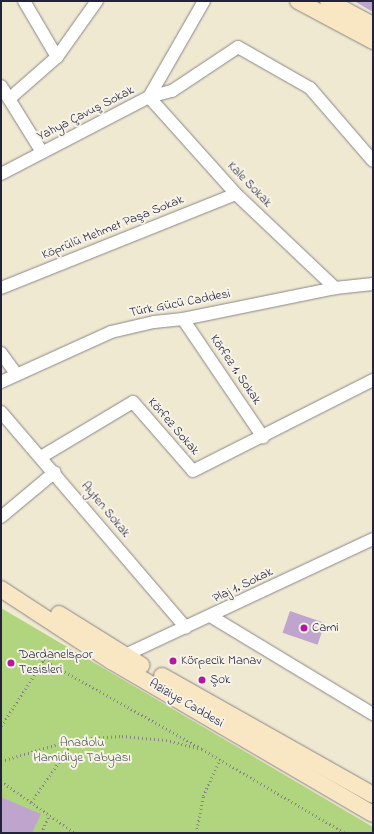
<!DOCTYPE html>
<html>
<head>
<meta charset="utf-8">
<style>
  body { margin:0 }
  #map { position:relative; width:374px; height:834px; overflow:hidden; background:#f0e9d2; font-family:"Indie Flower",sans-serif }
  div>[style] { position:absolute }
  .green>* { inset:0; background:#b1d57e }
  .building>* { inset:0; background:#bfa5cd; transform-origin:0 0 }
  .path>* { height:2.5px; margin-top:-1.25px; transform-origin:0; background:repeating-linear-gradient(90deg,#898686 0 1px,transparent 0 4px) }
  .roads { filter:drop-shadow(0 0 1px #898686) drop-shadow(0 0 1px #898686) }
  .street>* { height:12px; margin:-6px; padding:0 6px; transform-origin:6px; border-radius:6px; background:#fff }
  .secondary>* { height:16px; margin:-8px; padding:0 8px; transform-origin:8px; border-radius:8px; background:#f9e7c3 }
  .dots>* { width:11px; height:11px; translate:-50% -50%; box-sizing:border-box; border:2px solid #f7f3e8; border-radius:50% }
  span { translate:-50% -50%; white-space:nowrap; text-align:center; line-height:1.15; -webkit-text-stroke:4px #f7f3e8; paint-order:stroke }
  .street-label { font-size:13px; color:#22223b }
  .poi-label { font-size:13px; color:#22223b }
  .left { translate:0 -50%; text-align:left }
  .park-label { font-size:13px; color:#4d584f }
  .frame { position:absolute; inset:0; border:2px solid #22223b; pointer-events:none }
</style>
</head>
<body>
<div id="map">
  <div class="green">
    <i style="clip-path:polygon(1px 608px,373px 827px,373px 833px,1px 833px)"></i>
  </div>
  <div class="building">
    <i style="clip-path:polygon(354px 1px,373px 1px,373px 12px)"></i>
    <i style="left:290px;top:611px;width:37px;height:23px;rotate:19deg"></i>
    <i style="clip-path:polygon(1px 797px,41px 814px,32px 833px,1px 833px)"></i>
  </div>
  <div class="path">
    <i style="left:1px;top:726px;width:79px;rotate:-56.9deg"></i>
    <i style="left:44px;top:660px;width:178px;rotate:29.3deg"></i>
    <i style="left:1px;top:761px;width:77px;rotate:-16.6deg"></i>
    <i style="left:75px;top:739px;width:47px;rotate:-3.7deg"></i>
    <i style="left:122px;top:736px;width:44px;rotate:5.2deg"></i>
    <i style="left:166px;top:740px;width:37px;rotate:14deg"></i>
    <i style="left:202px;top:749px;width:166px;rotate:30.4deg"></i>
    <i style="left:1px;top:781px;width:90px;rotate:35.1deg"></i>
    <i style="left:31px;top:802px;width:77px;rotate:-55.1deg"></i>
    <i style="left:41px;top:833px;width:20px;rotate:-66deg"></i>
    <i style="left:196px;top:833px;width:38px;rotate:-79deg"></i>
    <i style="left:203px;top:796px;width:41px;rotate:-65.3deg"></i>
  </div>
  <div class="roads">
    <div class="street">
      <i style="left:24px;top:1px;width:65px;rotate:59.5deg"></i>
      <i style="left:1px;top:86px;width:78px;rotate:58.2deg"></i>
      <i style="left:149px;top:97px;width:130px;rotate:48.1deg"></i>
      <i style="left:236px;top:194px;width:137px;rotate:43.5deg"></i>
      <i style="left:149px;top:97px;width:111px;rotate:-60.2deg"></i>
      <i style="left:9px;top:99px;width:64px;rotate:-41.2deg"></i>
      <i style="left:57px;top:57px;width:69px;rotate:-54.5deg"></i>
      <i style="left:1px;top:174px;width:167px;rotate:-27.5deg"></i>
      <i style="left:149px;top:97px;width:24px;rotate:-15deg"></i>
      <i style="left:172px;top:91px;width:79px;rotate:-33.7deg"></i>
      <i style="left:238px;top:47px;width:83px;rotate:29.7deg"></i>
      <i style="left:310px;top:88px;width:96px;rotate:49.2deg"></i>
      <i style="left:1px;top:288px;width:253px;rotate:-21.8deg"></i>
      <i style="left:183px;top:319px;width:143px;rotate:55.9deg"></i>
      <i style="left:1px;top:353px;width:26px;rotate:54deg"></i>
      <i style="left:1px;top:382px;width:121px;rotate:-24.4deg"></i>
      <i style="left:111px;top:332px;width:44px;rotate:-13.1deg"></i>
      <i style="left:154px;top:322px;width:29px;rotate:-6deg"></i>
      <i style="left:183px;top:319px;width:155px;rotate:-11.5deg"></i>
      <i style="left:335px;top:288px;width:38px;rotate:-6deg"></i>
      <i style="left:1px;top:412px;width:284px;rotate:49.4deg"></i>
      <i style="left:41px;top:457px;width:107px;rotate:-30.9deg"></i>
      <i style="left:133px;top:402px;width:91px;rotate:49deg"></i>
      <i style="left:193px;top:471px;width:202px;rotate:-26.8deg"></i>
      <i style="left:1px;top:517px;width:70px;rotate:-39.8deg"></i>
      <i style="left:212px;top:617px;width:188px;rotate:31.1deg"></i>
      <i style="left:121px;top:657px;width:278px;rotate:-25.1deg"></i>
    </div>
    <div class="secondary">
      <i style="left:298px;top:1px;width:85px;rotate:28.1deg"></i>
      <i style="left:328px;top:1px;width:51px;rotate:28.1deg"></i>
      <i style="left:1px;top:589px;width:131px;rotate:33.2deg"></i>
      <i style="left:111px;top:661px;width:303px;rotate:30.3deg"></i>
      <i style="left:59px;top:614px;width:97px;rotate:31.9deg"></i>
      <i style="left:162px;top:676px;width:242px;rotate:29.4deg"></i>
    </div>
  </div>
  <div class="dots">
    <i style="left:304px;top:628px;background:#b5179e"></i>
    <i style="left:173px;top:661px;background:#b5179e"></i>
    <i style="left:11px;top:663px;background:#b5179e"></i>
    <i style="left:202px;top:680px;background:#b5179e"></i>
  </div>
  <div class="street-label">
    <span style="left:86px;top:114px;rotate:-27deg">Yahya Çavuş Sokak</span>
    <span style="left:249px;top:185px;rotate:46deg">Kale Sokak</span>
    <span style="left:113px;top:228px;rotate:-22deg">Köprülü Mehmet Paşa Sokak</span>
    <span style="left:180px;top:304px;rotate:-11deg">Türk Gücü Caddesi</span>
    <span style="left:235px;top:370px;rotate:56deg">Körfez 1. Sokak</span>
    <span style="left:173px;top:427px;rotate:49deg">Körfez Sokak</span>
    <span style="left:105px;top:510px;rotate:50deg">Ayten Sokak</span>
    <span style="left:243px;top:586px;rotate:-26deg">Plaj 1. Sokak</span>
    <span style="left:186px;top:704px;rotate:30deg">Aziziye Caddesi</span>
  </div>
  <div class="poi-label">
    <span class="left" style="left:312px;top:628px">Cami</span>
    <span class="left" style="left:19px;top:663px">Dardanelspor<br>Tesisleri</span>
    <span class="left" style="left:181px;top:661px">Körpecik Manav</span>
    <span class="left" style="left:210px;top:680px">Şok</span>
  </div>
  <div class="park-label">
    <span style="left:82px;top:751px">Anadolu<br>Hamidiye Tabyası</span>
  </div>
  <div class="frame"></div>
</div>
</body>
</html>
